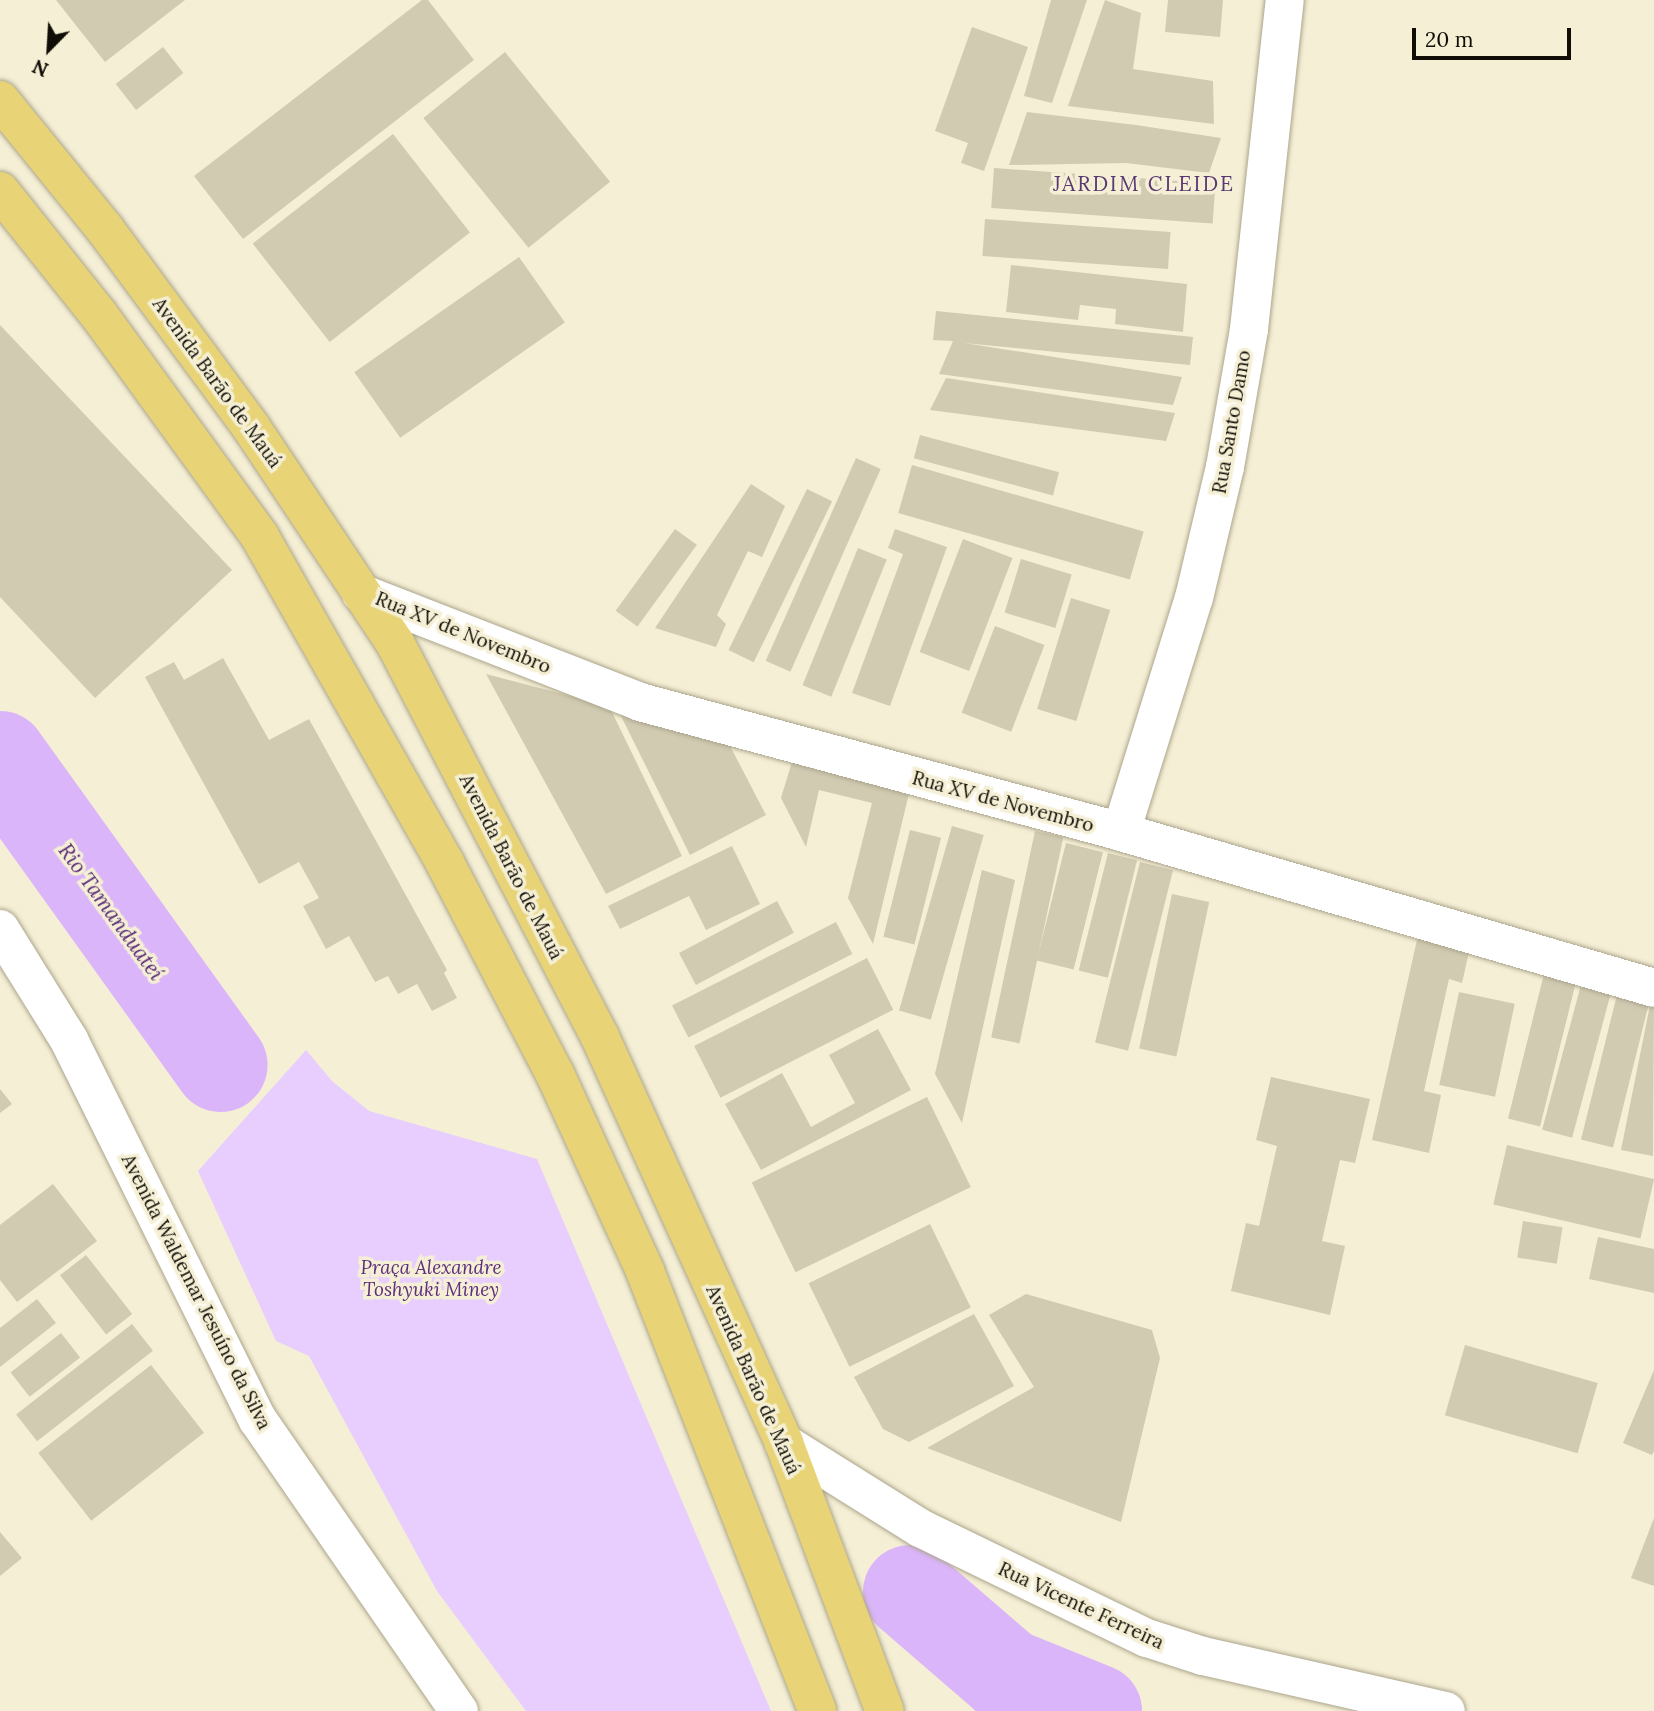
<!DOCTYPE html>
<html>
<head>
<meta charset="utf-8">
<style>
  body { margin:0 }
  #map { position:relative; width:1654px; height:1711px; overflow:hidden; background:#f5efd5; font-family:Lora,serif }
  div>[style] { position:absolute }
  .green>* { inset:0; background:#e8cdff }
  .river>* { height:94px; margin:-47px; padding:0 47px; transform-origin:47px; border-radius:47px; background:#dbb5f9 }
  .building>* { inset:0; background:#d1cbb2; transform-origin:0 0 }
  .roads { filter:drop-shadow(0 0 2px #aba58d) drop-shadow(0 0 2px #aba58d) }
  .minor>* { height:38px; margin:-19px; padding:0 19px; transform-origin:19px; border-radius:19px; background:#fff }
  .major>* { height:38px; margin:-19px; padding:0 19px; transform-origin:19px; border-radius:19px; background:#e8d477 }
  span { translate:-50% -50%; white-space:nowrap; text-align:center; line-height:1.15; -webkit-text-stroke:7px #f5efd5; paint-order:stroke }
  .street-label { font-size:19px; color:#0f0d05 }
  .park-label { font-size:19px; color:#5d2e7c; font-style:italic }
  .neighbourhood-label { font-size:21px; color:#5a3973; letter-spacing:2px }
  .water-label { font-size:21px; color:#562775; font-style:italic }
  .north { position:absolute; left:14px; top:14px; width:70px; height:70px; -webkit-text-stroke:5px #f5efd5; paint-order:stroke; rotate:204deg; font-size:19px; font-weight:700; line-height:28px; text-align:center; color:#0f0d05 }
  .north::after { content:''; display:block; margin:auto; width:24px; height:32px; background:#0f0d05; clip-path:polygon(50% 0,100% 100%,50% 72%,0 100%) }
  .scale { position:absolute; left:1412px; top:28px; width:159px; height:32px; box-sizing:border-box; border:4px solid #0f0d05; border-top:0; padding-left:9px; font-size:21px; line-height:24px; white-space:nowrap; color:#0f0d05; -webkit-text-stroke:5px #f5efd5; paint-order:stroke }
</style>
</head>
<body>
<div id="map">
  <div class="green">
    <i style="clip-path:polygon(306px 1050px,332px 1081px,369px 1111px,537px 1159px,771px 1711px,526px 1711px,437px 1591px,309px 1356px,276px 1341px,198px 1171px)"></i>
  </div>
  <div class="river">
    <i style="left:0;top:758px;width:378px;rotate:54.3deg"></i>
    <i style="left:910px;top:1592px;width:127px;rotate:40.8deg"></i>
    <i style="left:1006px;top:1675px;width:96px;rotate:22deg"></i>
  </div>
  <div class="building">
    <i style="clip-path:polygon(56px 0,185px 0,105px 62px)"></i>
    <i style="clip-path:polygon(422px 0,428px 0,474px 60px,243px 239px,194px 176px)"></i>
    <i style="clip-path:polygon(1051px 0,1087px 0,1052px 103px,1024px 96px)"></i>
    <i style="clip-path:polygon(1105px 0,1141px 13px,1133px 69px,1213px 81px,1214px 124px,1068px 106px)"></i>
    <i style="clip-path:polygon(1168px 0,1223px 0,1220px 37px,1165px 32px)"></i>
    <i style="clip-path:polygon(972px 27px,1028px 47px,984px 171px,961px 163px,968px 143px,935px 131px)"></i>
    <i style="left:163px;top:47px;width:33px;height:60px;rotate:52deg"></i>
    <i style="left:505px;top:52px;width:167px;height:105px;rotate:51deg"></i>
    <i style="clip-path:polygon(1027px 112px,1136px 125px,1221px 138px,1209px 173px,1126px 163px,1009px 165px)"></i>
    <i style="left:393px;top:134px;width:125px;height:178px;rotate:52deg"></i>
    <i style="left:994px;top:168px;width:222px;height:40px;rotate:4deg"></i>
    <i style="left:985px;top:219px;width:186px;height:37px;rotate:4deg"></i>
    <i style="left:519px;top:257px;width:80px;height:201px;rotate:55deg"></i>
    <i style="clip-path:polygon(1011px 265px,1187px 284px,1183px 332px,1115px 324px,1116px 309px,1080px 305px,1078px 320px,1006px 312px)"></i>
    <i style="clip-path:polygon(936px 311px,1193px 337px,1190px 365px,964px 343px,1182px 377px,1173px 405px,939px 374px,953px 341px,933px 340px)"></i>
    <i style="clip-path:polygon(0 325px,232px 570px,95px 698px,0 597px)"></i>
    <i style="clip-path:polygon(946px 378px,1175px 413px,1166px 441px,930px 410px)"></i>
    <i style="left:920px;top:435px;width:144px;height:24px;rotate:15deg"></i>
    <i style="left:856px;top:458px;width:27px;height:222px;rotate:24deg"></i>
    <i style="left:912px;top:465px;width:241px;height:50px;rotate:16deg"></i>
    <i style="clip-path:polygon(751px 484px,785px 506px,762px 557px,748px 551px,717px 615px,726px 624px,716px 647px,655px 628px)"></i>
    <i style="left:807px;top:489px;width:28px;height:179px;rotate:26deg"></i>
    <i style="left:675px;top:529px;width:27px;height:101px;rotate:36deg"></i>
    <i style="clip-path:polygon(895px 529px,947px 547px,890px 706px,852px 693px,903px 554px,888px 548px)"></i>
    <i style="left:963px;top:539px;width:53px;height:121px;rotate:21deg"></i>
    <i style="left:858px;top:548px;width:31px;height:148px;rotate:22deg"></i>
    <i style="left:1021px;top:559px;width:53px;height:56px;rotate:17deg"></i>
    <i style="left:1071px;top:598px;width:41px;height:116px;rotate:17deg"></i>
    <i style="left:995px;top:626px;width:53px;height:93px;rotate:21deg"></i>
    <i style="clip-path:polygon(223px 658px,269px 740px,309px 719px,447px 970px,444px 973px,457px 998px,432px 1011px,417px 984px,398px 994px,388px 976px,375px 982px,349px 936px,326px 949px,303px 906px,319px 898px,299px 862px,259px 884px,145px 677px,174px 662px,184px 680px)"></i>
    <i style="clip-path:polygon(486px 674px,609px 706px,682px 856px,606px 894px)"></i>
    <i style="clip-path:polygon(619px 712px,728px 742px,766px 815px,690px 855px)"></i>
    <i style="clip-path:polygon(794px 755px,911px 785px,873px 944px,848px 898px,872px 803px,819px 790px,806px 847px,781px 798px)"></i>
    <i style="left:952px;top:826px;width:33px;height:192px;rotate:16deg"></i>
    <i style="left:910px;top:830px;width:32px;height:110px;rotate:14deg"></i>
    <i style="left:1035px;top:831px;width:29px;height:211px;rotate:12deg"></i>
    <i style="left:1066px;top:843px;width:38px;height:121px;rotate:14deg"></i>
    <i style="clip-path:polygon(732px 846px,760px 904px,706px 930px,689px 896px,620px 929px,608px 906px)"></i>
    <i style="left:1108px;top:853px;width:30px;height:121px;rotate:14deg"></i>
    <i style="left:1140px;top:862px;width:34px;height:186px;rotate:14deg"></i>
    <i style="clip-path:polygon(982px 870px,1015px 880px,962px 1123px,935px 1074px)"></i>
    <i style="left:1172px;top:894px;width:38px;height:158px;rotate:12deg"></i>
    <i style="left:777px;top:901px;width:36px;height:111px;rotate:62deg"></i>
    <i style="left:836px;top:922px;width:36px;height:184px;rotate:63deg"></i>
    <i style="clip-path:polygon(1419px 931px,1471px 943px,1462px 983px,1449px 979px,1424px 1091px,1441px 1095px,1429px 1153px,1372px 1140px)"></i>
    <i style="left:867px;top:958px;width:58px;height:194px;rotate:63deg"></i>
    <i style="left:1545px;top:970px;width:33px;height:153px;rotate:14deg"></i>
    <i style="left:1582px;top:981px;width:31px;height:154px;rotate:15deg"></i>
    <i style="left:1618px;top:991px;width:33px;height:153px;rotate:14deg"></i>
    <i style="left:1459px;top:992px;width:57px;height:95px;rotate:12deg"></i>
    <i style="clip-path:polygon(1651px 1000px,1654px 1001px,1653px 1156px,1621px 1150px)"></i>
    <i style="clip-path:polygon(878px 1029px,911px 1090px,761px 1170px,725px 1104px,782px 1073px,811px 1127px,855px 1103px,829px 1055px)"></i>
    <i style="clip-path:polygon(1271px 1077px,1370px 1099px,1355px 1163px,1340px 1160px,1322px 1241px,1345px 1246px,1330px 1315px,1231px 1291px,1246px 1223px,1259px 1226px,1277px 1146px,1256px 1140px)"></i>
    <i style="clip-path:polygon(0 1089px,12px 1104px,0 1113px)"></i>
    <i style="left:927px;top:1097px;width:100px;height:195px;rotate:64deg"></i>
    <i style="left:1507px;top:1145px;width:151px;height:61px;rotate:13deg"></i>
    <i style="clip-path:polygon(53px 1184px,97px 1241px,17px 1302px,0 1280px,0 1225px)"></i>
    <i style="left:1523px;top:1221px;width:40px;height:37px;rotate:9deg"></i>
    <i style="left:930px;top:1224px;width:93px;height:135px;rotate:64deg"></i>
    <i style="clip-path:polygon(1598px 1237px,1654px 1249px,1654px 1293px,1589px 1279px)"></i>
    <i style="left:86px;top:1255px;width:75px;height:33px;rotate:52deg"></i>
    <i style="clip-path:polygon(1026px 1294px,1152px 1330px,1160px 1358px,1121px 1522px,927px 1448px,1034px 1387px,989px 1315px)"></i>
    <i style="clip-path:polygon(37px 1299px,56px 1323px,0 1367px,0 1328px)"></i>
    <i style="clip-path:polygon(974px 1314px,1014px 1386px,909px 1442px,883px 1429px,854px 1377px)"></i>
    <i style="left:132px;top:1324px;width:34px;height:147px;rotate:52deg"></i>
    <i style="left:61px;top:1333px;width:31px;height:64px;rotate:52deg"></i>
    <i style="left:1465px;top:1345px;width:138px;height:73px;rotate:16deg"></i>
    <i style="left:151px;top:1365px;width:86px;height:143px;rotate:52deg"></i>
    <i style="clip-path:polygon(1654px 1370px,1654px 1451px,1652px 1455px,1623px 1443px)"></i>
    <i style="clip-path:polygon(1654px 1518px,1654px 1586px,1631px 1578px)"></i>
    <i style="clip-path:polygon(0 1532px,22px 1558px,0 1576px)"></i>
  </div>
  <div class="roads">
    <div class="minor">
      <i style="left:361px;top:593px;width:300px;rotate:21.3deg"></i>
      <i style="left:640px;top:702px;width:498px;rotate:15.1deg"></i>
      <i style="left:1121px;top:832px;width:555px;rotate:16.31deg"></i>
      <i style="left:1121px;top:832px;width:245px;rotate:-72.7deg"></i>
      <i style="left:1194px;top:598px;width:135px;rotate:-76.7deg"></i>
      <i style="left:1225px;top:467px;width:140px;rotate:-80.1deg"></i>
      <i style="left:1249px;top:329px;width:331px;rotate:-83.8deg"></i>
      <i style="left:0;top:929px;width:131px;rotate:58.1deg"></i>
      <i style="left:69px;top:1040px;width:424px;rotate:63.6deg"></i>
      <i style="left:258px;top:1420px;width:354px;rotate:55.4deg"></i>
      <i style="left:784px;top:1443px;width:160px;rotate:32deg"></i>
      <i style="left:920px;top:1528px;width:252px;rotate:25.9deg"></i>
      <i style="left:1147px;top:1638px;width:59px;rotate:17.8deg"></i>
      <i style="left:1203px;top:1656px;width:249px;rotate:12.8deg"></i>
    </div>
    <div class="major">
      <i style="left:0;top:100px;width:166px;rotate:50.9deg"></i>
      <i style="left:105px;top:229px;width:246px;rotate:53.6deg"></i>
      <i style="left:251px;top:427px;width:260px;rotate:56.3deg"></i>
      <i style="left:395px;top:643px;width:444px;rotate:62.5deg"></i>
      <i style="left:600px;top:1037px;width:446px;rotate:65.6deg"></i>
      <i style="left:784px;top:1443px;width:286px;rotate:69.4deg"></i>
      <i style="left:0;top:191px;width:159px;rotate:51.4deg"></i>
      <i style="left:99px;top:315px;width:274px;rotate:54deg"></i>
      <i style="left:260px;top:537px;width:375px;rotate:60.4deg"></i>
      <i style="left:445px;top:863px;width:238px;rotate:62.5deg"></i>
      <i style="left:555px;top:1074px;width:217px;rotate:65.4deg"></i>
      <i style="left:645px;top:1271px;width:472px;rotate:68.6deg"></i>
    </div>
  </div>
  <div class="street-label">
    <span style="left:217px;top:383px;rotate:54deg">Avenida Barão de Mauá</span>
    <span style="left:1232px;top:422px;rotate:-80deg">Rua Santo Damo</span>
    <span style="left:463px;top:633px;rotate:22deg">Rua XV de Novembro</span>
    <span style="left:1003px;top:802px;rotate:15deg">Rua XV de Novembro</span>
    <span style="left:511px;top:867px;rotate:63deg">Avenida Barão de Mauá</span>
    <span style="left:196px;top:1292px;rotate:63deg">Avenida Waldemar Jesuíno da Silva</span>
    <span style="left:753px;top:1380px;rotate:66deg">Avenida Barão de Mauá</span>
    <span style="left:1081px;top:1606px;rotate:25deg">Rua Vicente Ferreira</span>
  </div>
  <div class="park-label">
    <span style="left:431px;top:1279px">Praça Alexandre<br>Toshyuki Miney</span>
  </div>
  <div class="neighbourhood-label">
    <span style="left:1144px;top:184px">JARDIM CLEIDE</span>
  </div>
  <div class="water-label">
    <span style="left:111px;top:912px;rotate:54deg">Rio Tamanduateí</span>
  </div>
  <div class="north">N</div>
  <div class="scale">20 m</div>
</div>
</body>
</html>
